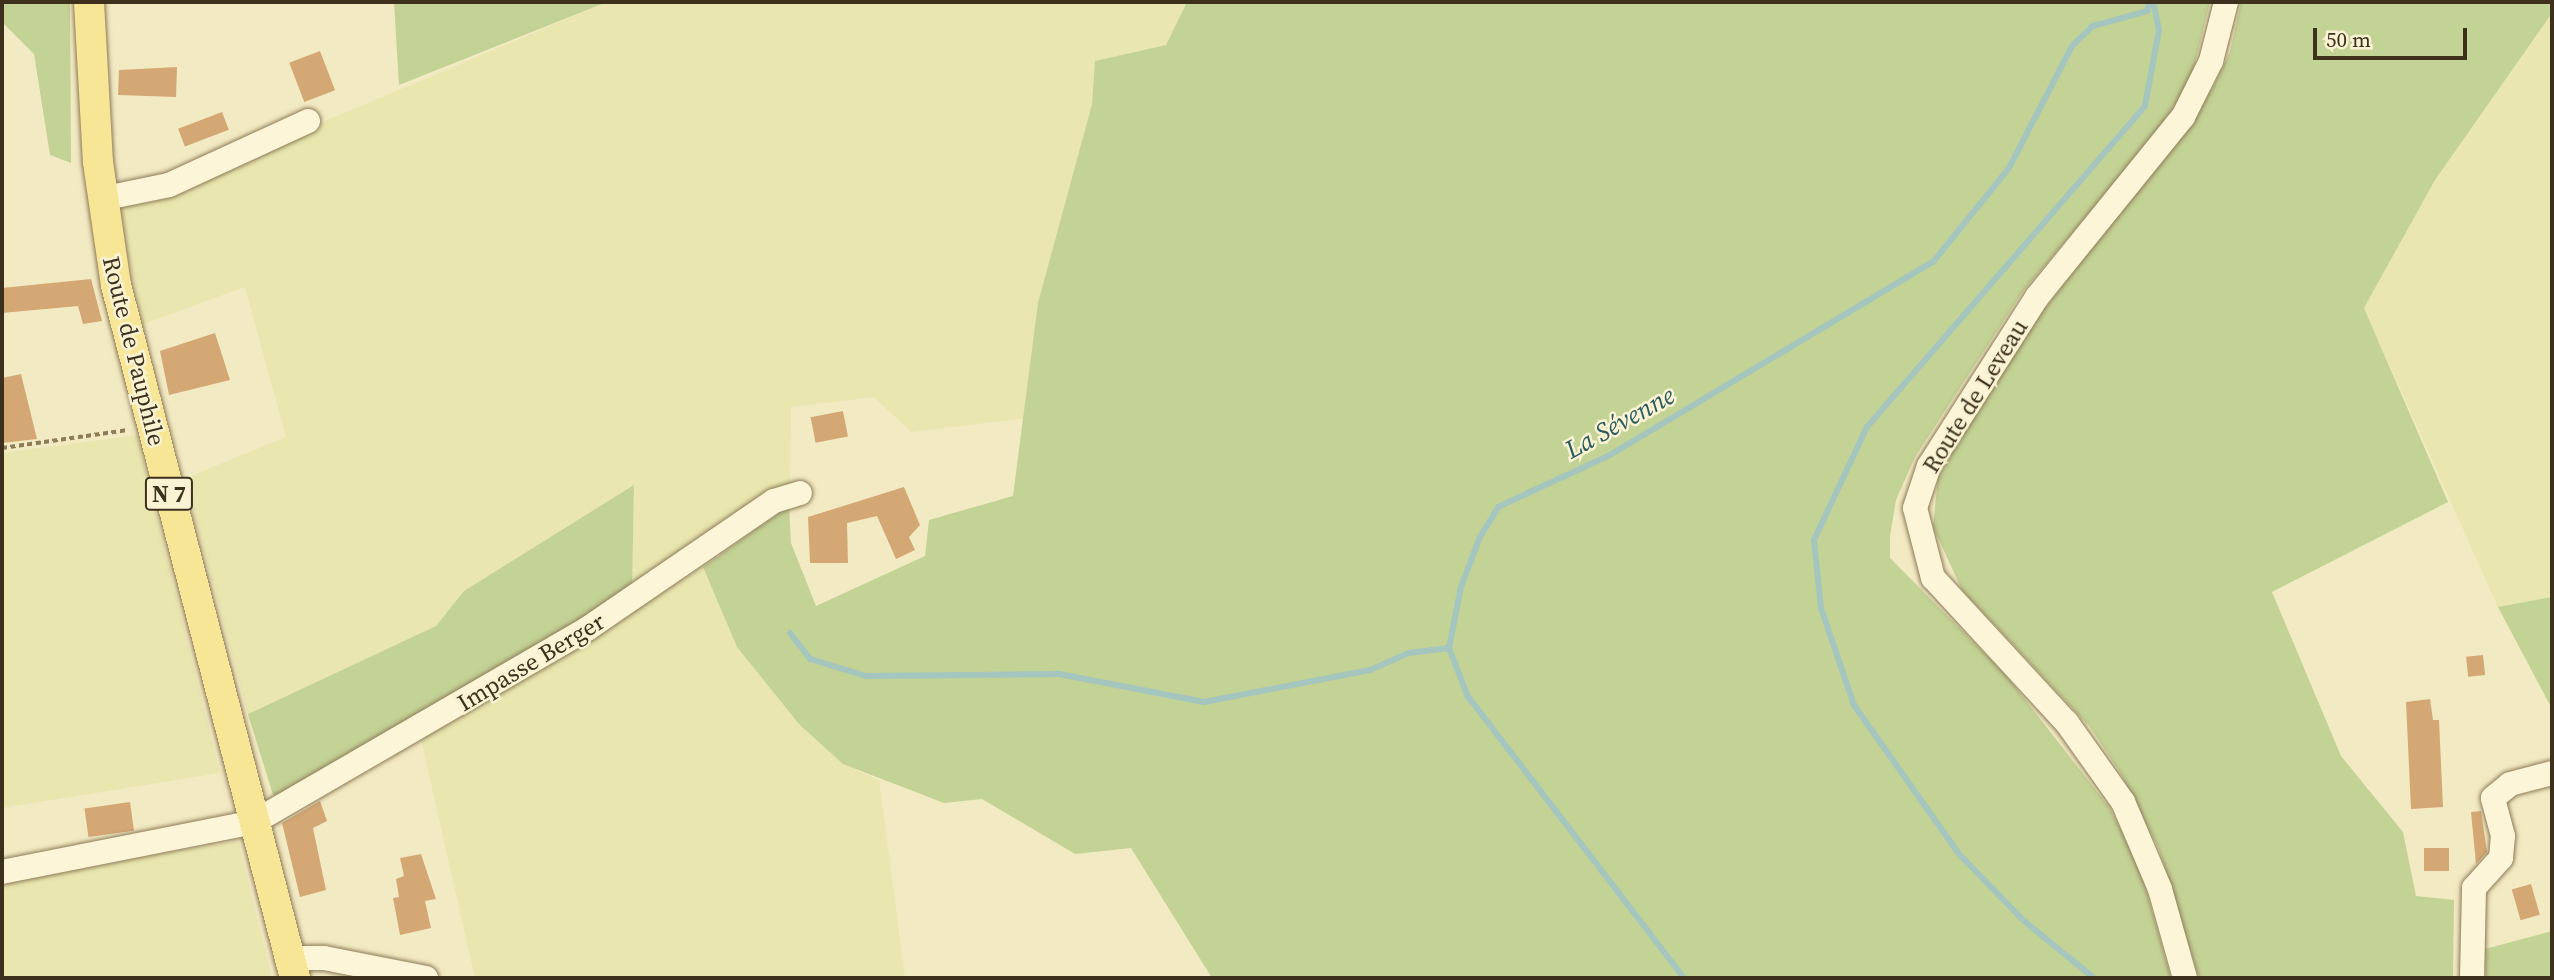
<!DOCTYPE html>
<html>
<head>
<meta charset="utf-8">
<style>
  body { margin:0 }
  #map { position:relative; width:2554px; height:980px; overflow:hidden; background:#f2eac3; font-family:"Source Serif 4",serif }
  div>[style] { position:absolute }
  .farmland>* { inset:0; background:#e9e6af }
  .green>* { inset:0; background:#c3d295 }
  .stream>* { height:6px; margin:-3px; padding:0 3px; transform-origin:3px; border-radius:3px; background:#a5c5bf }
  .building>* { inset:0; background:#d4a875; transform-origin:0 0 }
  .path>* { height:3.5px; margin-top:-1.75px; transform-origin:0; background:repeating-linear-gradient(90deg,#8e7b58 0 5px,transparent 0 8.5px) }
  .roads { filter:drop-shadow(0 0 2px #8e7b58) drop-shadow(0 0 2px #8e7b58) }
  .minor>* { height:24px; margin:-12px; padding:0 12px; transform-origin:12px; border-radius:12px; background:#fcf5d7 }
  .major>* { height:30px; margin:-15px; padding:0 15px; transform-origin:15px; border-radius:15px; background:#f8e697 }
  span { translate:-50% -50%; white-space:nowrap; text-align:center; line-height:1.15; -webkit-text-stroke:5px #f9f2d3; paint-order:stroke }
  .shield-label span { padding:2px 5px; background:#f9f2d3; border:2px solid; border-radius:5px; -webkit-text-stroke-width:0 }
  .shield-label { font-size:23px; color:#3d301d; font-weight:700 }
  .street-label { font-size:24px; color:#3d301d }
  .water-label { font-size:26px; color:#2b5b5e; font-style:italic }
  .frame { position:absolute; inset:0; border:4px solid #3d301d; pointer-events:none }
  .scale { position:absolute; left:2313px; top:28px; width:154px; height:32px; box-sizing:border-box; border:4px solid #3d301d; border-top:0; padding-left:9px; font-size:21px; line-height:24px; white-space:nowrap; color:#3d301d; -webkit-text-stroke:5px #f9f2d3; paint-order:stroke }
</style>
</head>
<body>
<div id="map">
  <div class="farmland">
    <i style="clip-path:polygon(607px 2px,1187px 2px,1166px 45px,1095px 61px,1092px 104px,1038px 304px,1026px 418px,911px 432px,874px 397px,791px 407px,790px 485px,632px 592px,634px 486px,464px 591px,436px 626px,248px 714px,184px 479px,286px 437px,245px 287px,143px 324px,114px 189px,169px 187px)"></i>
    <i style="clip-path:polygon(2552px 13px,2552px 597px,2498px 607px,2364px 308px,2435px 180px)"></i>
    <i style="clip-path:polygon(137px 435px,220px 773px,2px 808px,2px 453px)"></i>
    <i style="clip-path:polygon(703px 567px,737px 647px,843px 764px,879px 780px,905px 978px,475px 978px,421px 739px)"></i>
    <i style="clip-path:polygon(238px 841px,272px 978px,2px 978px,2px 880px)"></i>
  </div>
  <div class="green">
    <i style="clip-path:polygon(2px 2px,70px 2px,71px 163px,50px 155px,34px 54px,2px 22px)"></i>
    <i style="clip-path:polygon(394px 2px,607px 2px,399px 85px)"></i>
    <i style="clip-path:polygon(1187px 2px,2210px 2px,2191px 79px,2157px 133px,2023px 291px,1915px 457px,1896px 500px,1890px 536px,1890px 558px,2005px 674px,2109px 807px,2139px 865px,2171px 978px,1212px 978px,1131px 848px,1075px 854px,982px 799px,944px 803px,843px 764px,799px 724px,737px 647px,703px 567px,789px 506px,791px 543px,816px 606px,925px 556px,929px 520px,1013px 496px,1038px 303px,1092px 104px,1095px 61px,1166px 45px)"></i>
    <i style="clip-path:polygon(2241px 2px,2552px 2px,2552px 13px,2435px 180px,2364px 308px,2448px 502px,2272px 592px,2341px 756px,2403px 832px,2416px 896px,2454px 900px,2453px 978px,2199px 978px,2159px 849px,2121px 774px,2090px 727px,1962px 590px,1933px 527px,1938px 477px,1950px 451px,2043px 311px,2212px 89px,2230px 52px)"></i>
    <i style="clip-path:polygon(634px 485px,632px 592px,287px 795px,273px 795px,248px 714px,436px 626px,464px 591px)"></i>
    <i style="clip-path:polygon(2552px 597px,2552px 709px,2498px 607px)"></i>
    <i style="clip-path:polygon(2552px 931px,2552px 978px,2486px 978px,2485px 949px)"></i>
  </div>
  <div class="stream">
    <i style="left:790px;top:633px;width:33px;rotate:52deg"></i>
    <i style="left:810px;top:659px;width:59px;rotate:16.9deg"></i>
    <i style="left:866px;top:676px;width:193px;rotate:-0.6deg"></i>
    <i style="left:1059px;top:674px;width:148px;rotate:10.9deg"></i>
    <i style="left:1204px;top:702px;width:169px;rotate:-10.9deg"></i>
    <i style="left:1370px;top:670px;width:43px;rotate:-23.6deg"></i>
    <i style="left:1409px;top:653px;width:40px;rotate:-7.1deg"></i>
    <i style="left:1684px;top:978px;width:354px;rotate:-127.5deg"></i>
    <i style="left:1468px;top:697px;width:53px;rotate:-111.2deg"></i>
    <i style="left:1449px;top:648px;width:62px;rotate:-78.9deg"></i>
    <i style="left:1461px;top:587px;width:51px;rotate:-69.4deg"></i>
    <i style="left:1479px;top:539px;width:37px;rotate:-59deg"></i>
    <i style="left:1498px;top:507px;width:123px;rotate:-24.9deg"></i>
    <i style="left:1610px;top:455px;width:376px;rotate:-30.9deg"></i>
    <i style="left:1933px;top:262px;width:121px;rotate:-51deg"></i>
    <i style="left:2009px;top:168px;width:137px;rotate:-62.7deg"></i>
    <i style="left:2072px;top:46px;width:29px;rotate:-44deg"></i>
    <i style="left:2093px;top:26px;width:56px;rotate:-15.5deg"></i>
    <i style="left:2147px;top:11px;width:9px;rotate:-77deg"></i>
    <i style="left:2094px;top:978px;width:90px;rotate:-140.8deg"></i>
    <i style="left:2024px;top:921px;width:93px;rotate:-134.1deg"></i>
    <i style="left:1959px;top:854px;width:182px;rotate:-125.2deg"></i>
    <i style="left:1854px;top:705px;width:102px;rotate:-108.8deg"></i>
    <i style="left:1821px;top:608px;width:68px;rotate:-95.9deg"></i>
    <i style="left:1814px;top:540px;width:125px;rotate:-64.9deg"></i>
    <i style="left:1867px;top:427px;width:425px;rotate:-49.1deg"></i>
    <i style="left:2145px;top:106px;width:77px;rotate:-79.6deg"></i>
    <i style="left:2159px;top:30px;width:29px;rotate:-102deg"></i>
  </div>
  <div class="building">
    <i style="left:320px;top:51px;width:42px;height:33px;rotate:69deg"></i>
    <i style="clip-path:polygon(177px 67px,176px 97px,118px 95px,119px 70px)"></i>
    <i style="left:222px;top:112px;width:19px;height:47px;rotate:69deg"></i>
    <i style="clip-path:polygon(91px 279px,102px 321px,83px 324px,78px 306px,2px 313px,2px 288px)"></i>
    <i style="clip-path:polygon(215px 333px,230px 380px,169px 395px,160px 351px)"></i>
    <i style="clip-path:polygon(21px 374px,37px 439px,2px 443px,2px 378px)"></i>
    <i style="left:843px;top:411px;width:26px;height:33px;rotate:79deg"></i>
    <i style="clip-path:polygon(904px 487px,920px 525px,909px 537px,915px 550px,896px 559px,877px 516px,847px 523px,848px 563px,810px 563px,808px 517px)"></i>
    <i style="left:2483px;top:655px;width:20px;height:17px;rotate:84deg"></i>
    <i style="clip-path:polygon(2430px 699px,2433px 720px,2439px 720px,2443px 807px,2411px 809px,2406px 702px)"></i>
    <i style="clip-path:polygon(320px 801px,327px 821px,313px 828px,326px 890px,300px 897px,282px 823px)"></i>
    <i style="left:130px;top:802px;width:29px;height:46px;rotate:82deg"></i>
    <i style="clip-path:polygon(2481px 811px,2487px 852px,2476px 864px,2471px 812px)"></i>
    <i style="left:2424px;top:848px;width:25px;height:23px"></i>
    <i style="clip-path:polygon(421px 854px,436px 899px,425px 901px,431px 928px,400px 935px,393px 898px,399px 897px,396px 879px,404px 876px,400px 858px)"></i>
    <i style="left:2531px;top:884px;width:32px;height:20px;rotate:74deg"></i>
  </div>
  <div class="path">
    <i style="left:2px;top:448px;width:127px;rotate:-8.1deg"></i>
  </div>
  <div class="roads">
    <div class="minor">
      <i style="left:101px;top:199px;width:69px;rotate:-11.6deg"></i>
      <i style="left:169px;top:185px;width:153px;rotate:-24.7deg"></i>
      <i style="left:2px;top:872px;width:257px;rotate:-11.2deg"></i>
      <i style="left:254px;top:822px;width:385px;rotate:-30.1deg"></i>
      <i style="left:587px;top:629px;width:227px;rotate:-34.4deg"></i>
      <i style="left:774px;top:501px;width:27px;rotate:-17deg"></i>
      <i style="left:290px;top:958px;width:34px"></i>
      <i style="left:324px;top:958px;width:104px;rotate:11.1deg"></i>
      <i style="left:2185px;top:978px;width:92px;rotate:-105.7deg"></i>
      <i style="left:2160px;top:889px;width:95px;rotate:-113deg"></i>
      <i style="left:2123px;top:802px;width:97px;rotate:-125.3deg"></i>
      <i style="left:2067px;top:723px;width:197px;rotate:-132.7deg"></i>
      <i style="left:1933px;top:578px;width:72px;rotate:-104.4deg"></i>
      <i style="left:1915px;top:508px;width:44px;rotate:-71.6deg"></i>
      <i style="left:1929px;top:466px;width:201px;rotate:-57.4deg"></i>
      <i style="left:2037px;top:297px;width:232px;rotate:-51deg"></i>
      <i style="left:2183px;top:117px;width:63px;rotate:-63.4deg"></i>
      <i style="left:2211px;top:61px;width:61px;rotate:-75.7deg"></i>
      <i style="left:2472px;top:978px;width:90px;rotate:-88.7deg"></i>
      <i style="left:2474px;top:888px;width:40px;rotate:-48deg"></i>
      <i style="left:2501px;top:858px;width:22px;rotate:-85deg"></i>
      <i style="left:2503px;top:836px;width:39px;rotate:-105deg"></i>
      <i style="left:2493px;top:798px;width:22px;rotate:-39deg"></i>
      <i style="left:2510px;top:784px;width:43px;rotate:-14.7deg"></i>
    </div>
    <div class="major">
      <i style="left:89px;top:2px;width:160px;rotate:86.8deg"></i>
      <i style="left:98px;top:162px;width:124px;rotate:81.7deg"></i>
      <i style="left:116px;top:285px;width:716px;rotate:75.52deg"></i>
    </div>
  </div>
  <div class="shield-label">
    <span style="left:169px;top:494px">N 7</span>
  </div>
  <div class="street-label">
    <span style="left:134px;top:351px;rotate:76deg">Route de Pauphile</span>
    <span style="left:1975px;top:396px;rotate:-58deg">Route de Leveau</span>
    <span style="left:531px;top:662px;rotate:-31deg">Impasse Berger</span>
  </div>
  <div class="water-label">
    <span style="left:1620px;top:423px;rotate:-29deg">La Sévenne</span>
  </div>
  <div class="frame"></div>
  <div class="scale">50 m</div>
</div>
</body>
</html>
